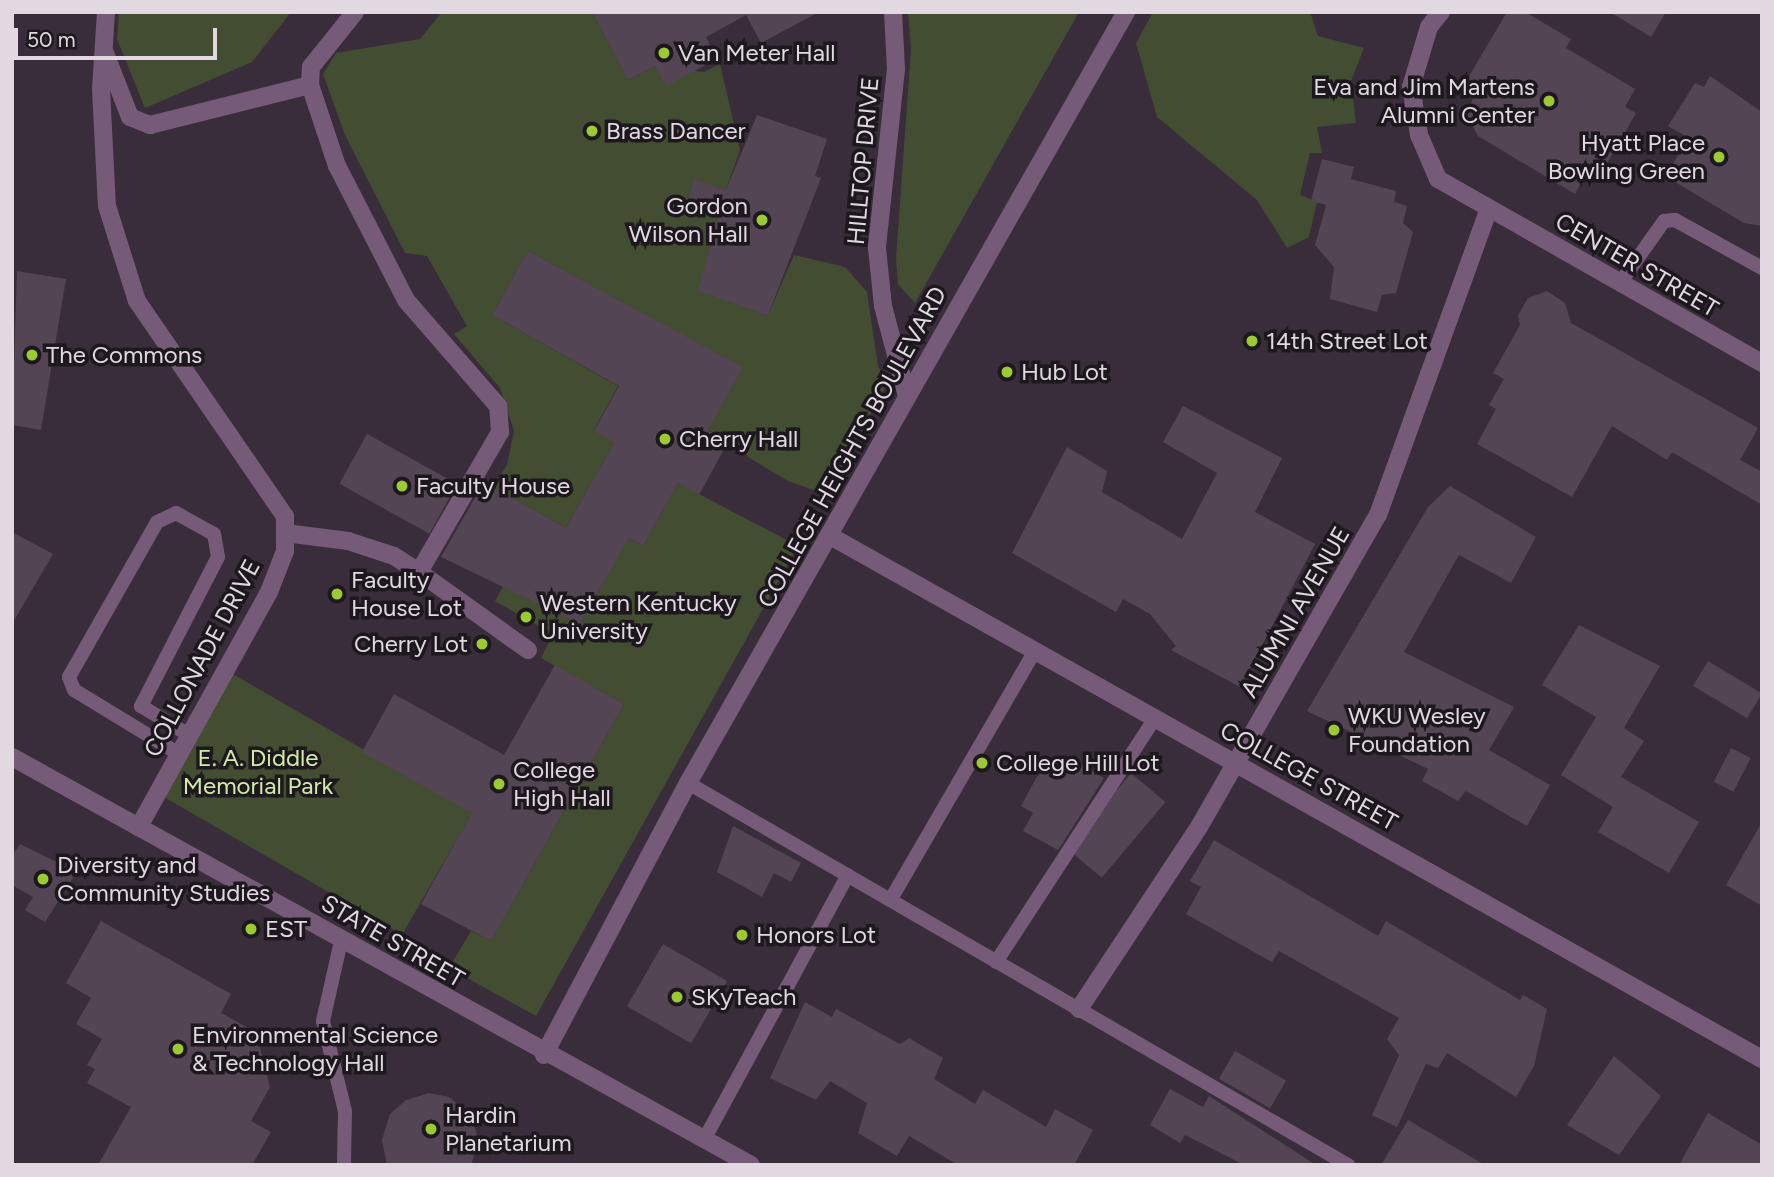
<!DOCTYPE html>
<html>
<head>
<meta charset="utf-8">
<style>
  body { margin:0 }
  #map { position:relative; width:1774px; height:1177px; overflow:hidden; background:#3a2d3b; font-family:Figtree,sans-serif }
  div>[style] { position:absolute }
  .green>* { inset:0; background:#424d31; transform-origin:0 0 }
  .building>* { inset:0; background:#534554; transform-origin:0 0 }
  .service>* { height:14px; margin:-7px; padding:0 7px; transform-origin:7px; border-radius:7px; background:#765b78 }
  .minor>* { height:18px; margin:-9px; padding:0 9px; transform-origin:9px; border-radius:9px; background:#765b78 }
  .tertiary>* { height:18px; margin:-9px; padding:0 9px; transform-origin:9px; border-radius:9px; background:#765b78 }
  .dots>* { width:19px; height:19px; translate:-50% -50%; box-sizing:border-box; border:4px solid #1d171e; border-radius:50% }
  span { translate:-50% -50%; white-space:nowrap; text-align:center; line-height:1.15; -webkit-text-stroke:7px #1d171e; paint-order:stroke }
  .poi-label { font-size:24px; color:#e1d8e2 }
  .left { translate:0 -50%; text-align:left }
  .right { translate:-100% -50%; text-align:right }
  .street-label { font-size:24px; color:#e1d8e2 }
  .park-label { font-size:24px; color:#d1eca7 }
  .frame { position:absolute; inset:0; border:14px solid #e1d8e2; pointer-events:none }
  .scale { position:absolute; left:14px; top:28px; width:203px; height:32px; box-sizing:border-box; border:4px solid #e1d8e2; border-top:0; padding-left:9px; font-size:21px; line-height:24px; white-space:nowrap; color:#e1d8e2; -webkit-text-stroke:5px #1d171e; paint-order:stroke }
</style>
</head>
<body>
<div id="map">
  <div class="green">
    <i style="clip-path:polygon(119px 12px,291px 12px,252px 62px,145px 108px,117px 39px)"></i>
    <i style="clip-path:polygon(442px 12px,592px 12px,628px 80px,655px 66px,704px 72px,720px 64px,740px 150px,726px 190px,694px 180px,688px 200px,720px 211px,699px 291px,768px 315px,794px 255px,845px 267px,867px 292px,878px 366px,887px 384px,827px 495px,788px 481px,748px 457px,737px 442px,708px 430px,742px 367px,528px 251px,492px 315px,618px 386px,594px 430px,614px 443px,566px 528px,493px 487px,507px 465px,514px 431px,500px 388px,454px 334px,467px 326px,427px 256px,405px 253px,345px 135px,323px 74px,336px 53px,420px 39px)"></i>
    <i style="clip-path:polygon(908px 12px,1079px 12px,915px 303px,898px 284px,896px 259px,911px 49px)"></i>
    <i style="clip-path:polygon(1153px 12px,1310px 12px,1318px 36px,1364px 48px,1351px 81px,1356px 123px,1317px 127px,1322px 153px,1310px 153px,1300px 195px,1317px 202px,1309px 237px,1287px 248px,1257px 200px,1157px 117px,1136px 43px)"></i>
    <i style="clip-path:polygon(678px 483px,798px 546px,536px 1016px,449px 968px,471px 931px,491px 941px,624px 704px,541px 658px,553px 634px,495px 601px,505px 583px,580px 624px,618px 557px,618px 532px,643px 546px)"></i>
    <i style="left:231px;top:673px;width:279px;height:141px;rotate:30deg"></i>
  </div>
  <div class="building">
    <i style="clip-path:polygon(592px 12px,819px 12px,761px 43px,746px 15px,706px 37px,717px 59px,666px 86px,655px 66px,628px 80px)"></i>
    <i style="clip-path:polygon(1507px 12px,1525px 12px,1571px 39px,1566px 48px,1635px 89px,1625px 107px,1636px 113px,1598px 179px,1587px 172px,1575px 194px,1478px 136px,1467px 116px,1474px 95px,1462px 88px)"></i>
    <i style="clip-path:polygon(1610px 12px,1666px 12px,1651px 37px)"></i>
    <i style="clip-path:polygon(1710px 76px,1762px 112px,1762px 226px,1744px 223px,1665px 176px,1689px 138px,1668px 126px,1695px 83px,1704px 87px)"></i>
    <i style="clip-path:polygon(757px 115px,827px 139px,815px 176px,821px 178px,768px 315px,698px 291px,720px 211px,688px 200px,694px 179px,726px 190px)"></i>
    <i style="clip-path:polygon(1322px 159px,1354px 167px,1351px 179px,1396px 191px,1394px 202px,1407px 206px,1403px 223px,1413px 232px,1396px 293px,1382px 295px,1377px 312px,1330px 299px,1334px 267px,1315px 245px,1326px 205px,1311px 201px)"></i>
    <i style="clip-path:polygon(528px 251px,743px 367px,708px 430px,728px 442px,699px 495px,678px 483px,643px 546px,629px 538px,580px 624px,441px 557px,484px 482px,566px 528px,614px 443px,594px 431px,619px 386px,492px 315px)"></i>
    <i style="clip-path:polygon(17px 271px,66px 279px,41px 430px,12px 425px)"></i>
    <i style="clip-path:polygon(1547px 291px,1565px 303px,1571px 323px,1758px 428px,1740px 460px,1762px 472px,1762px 505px,1672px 452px,1667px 460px,1612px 426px,1572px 497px,1477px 444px,1496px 409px,1489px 405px,1504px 379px,1493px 373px,1520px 325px,1518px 315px,1528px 298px)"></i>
    <i style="clip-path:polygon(1183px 406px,1282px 458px,1255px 512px,1315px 544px,1240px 687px,1171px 650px,1176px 646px,1150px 614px,1123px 599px,1116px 612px,1012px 553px,1067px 447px,1107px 471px,1102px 492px,1182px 539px,1217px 473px,1163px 442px)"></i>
    <i style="left:367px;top:434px;width:103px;height:57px;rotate:29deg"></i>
    <i style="clip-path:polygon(1450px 486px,1536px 537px,1511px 583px,1459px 555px,1404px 652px,1514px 707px,1489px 750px,1550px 785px,1527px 826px,1466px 791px,1458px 801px,1422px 781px,1428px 769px,1307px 711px,1428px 507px)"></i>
    <i style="clip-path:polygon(12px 532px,53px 554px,12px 624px)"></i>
    <i style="clip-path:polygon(1579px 625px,1660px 666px,1624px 728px,1644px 741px,1621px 777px,1699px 822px,1669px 873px,1598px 832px,1613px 807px,1561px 775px,1596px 717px,1542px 685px)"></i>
    <i style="left:1708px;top:661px;width:63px;height:29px;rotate:31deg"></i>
    <i style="clip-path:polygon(555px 665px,624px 704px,491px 941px,421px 904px,472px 813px,362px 752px,394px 694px,504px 755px)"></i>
    <i style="left:1731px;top:748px;width:22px;height:38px;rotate:27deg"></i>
    <i style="clip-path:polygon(1067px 757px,1104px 778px,1058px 850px,1023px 831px,1033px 813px,1021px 806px,1047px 758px,1062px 766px)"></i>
    <i style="left:1131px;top:773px;width:45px;height:99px;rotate:40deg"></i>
    <i style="clip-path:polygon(1762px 822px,1762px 906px,1726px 885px)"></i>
    <i style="clip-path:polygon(733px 826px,801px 863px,791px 882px,774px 873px,762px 897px,717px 872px)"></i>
    <i style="clip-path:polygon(1214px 840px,1378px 936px,1386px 921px,1520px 1000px,1523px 995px,1547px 1009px,1534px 1066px,1516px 1097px,1447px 1053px,1438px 1068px,1426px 1064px,1397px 1127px,1372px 1115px,1399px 1055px,1387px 1039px,1399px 1018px,1279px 951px,1272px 962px,1186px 914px,1201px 887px,1190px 881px)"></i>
    <i style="clip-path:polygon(20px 844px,77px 872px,45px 922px,25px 910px,33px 897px,12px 885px,12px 856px)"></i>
    <i style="clip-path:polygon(101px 921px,231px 994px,221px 1013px,256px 1032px,270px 1087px,251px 1121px,271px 1132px,252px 1165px,98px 1165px,131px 1107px,87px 1083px,95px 1069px,87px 1065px,102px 1039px,76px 1024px,91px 998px,66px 983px)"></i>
    <i style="left:663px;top:944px;width:74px;height:72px;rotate:30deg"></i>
    <i style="clip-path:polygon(805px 1002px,832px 1017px,836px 1009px,900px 1044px,909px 1038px,943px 1058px,934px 1079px,975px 1104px,983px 1090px,1046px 1127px,1055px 1109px,1093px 1130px,1074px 1165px,958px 1165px,909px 1136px,897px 1156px,858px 1133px,867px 1103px,830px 1081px,816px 1100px,770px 1078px)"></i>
    <i style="left:1235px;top:1051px;width:59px;height:32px;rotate:30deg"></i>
    <i style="clip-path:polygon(1614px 1056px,1661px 1096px,1619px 1155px,1567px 1125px)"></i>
    <i style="clip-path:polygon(1170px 1089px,1203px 1107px,1209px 1096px,1316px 1165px,1244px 1165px,1185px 1135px,1180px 1143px,1150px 1125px)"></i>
    <i style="clip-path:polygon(429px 1093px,449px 1097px,471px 1115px,479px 1141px,471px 1165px,387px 1165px,382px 1140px,390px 1114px,406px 1100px)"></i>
    <i style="clip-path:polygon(1708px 1113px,1762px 1145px,1762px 1165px,1679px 1165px)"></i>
    <i style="clip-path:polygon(1408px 1120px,1485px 1165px,1381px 1165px)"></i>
  </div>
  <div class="service">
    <i style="left:1620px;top:283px;width:76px;rotate:-54.6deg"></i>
    <i style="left:1664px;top:221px;width:11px;rotate:-5deg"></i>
    <i style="left:1675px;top:220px;width:99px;rotate:28.9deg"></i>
    <i style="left:179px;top:754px;width:123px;rotate:-148.6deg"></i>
    <i style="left:74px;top:690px;width:14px;rotate:-111deg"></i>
    <i style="left:69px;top:677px;width:178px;rotate:-60.4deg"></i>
    <i style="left:157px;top:522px;width:21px;rotate:-25deg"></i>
    <i style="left:176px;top:513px;width:43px;rotate:28.9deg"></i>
    <i style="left:214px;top:534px;width:23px;rotate:80deg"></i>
    <i style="left:218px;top:557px;width:168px;rotate:117.3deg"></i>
    <i style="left:141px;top:706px;width:56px;rotate:31.1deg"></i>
    <i style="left:688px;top:783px;width:763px;rotate:30.06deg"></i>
    <i style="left:891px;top:899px;width:283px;rotate:-59.9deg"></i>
    <i style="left:341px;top:941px;width:82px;rotate:102.7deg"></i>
    <i style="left:323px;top:1021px;width:93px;rotate:76.3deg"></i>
    <i style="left:345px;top:1111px;width:54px;rotate:91.1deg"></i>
    <i style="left:996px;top:962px;width:291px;rotate:-56.9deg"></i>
    <i style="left:705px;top:1138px;width:299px;rotate:-61.5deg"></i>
  </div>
  <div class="minor">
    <i style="left:106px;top:12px;width:77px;rotate:93.7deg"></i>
    <i style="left:101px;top:89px;width:117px;rotate:87.1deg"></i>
    <i style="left:107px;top:206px;width:100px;rotate:72.5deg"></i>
    <i style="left:137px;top:301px;width:261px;rotate:55.5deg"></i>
    <i style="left:285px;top:516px;width:35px;rotate:90deg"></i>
    <i style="left:285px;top:551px;width:44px;rotate:111.3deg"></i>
    <i style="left:269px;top:592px;width:269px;rotate:119deg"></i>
    <i style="left:893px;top:12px;width:57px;rotate:87deg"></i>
    <i style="left:896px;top:69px;width:180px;rotate:96.1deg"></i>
    <i style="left:877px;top:248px;width:58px;rotate:84.1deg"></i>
    <i style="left:883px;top:306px;width:93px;rotate:75.1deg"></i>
    <i style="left:105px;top:53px;width:69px;rotate:68.7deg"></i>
    <i style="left:130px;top:117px;width:22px;rotate:22deg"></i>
    <i style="left:150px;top:125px;width:165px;rotate:-14deg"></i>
    <i style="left:285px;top:533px;width:64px;rotate:7.2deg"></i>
    <i style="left:348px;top:541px;width:48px;rotate:18.1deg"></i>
    <i style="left:394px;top:556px;width:30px;rotate:33deg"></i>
    <i style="left:419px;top:572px;width:162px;rotate:-59.9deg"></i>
    <i style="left:500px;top:432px;width:26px;rotate:-94deg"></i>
    <i style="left:498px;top:406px;width:140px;rotate:-131deg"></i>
    <i style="left:406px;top:300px;width:151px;rotate:-117.2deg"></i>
    <i style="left:337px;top:166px;width:85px;rotate:-108.4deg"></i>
    <i style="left:310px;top:85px;width:18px;rotate:-87deg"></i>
    <i style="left:311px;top:67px;width:70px;rotate:-51.3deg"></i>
    <i style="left:419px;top:572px;width:134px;rotate:35.6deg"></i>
    <i style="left:1079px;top:1009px;width:218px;rotate:-56.6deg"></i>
    <i style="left:1199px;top:827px;width:360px;rotate:-60.2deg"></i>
    <i style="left:1378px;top:515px;width:326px;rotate:-70.1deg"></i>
  </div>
  <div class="tertiary">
    <i style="left:1441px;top:12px;width:19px;rotate:129deg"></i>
    <i style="left:1429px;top:27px;width:63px;rotate:106.7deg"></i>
    <i style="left:1411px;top:87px;width:49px;rotate:80.5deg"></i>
    <i style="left:1419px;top:135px;width:48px;rotate:66.6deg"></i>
    <i style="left:1438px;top:179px;width:373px;rotate:29.6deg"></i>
    <i style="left:832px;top:537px;width:1066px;rotate:29.31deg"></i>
    <i style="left:12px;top:757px;width:844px;rotate:28.9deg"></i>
    <i style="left:544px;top:1055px;width:308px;rotate:-62.1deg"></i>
    <i style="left:688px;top:783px;width:887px;rotate:-60.4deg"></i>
  </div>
  <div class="dots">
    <i style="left:664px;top:53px;background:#9cca32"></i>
    <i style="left:1549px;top:101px;background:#9cca32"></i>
    <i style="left:592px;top:131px;background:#9cca32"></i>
    <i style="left:1719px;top:157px;background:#9cca32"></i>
    <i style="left:762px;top:220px;background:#9cca32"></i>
    <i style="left:1252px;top:341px;background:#9cca32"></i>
    <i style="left:32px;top:355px;background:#9cca32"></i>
    <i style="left:1007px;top:372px;background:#9cca32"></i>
    <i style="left:665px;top:439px;background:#9cca32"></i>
    <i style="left:402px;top:486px;background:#9cca32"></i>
    <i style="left:337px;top:594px;background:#9cca32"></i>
    <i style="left:526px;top:617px;background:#9cca32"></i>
    <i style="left:482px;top:644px;background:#9cca32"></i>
    <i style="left:1334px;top:730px;background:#9cca32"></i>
    <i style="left:982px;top:763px;background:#9cca32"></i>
    <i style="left:499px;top:784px;background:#9cca32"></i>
    <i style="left:43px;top:879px;background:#9cca32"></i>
    <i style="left:251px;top:929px;background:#9cca32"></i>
    <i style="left:742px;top:935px;background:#9cca32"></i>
    <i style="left:677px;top:997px;background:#9cca32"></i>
    <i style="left:178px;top:1049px;background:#9cca32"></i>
    <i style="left:431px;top:1129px;background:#9cca32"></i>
  </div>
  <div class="poi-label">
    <span class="left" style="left:678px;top:53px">Van Meter Hall</span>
    <span class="right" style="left:1535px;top:101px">Eva and Jim Martens<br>Alumni Center</span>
    <span class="left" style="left:606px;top:131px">Brass Dancer</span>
    <span class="right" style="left:1705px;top:157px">Hyatt Place<br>Bowling Green</span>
    <span class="right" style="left:748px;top:220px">Gordon<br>Wilson Hall</span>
    <span class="left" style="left:1266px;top:341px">14th Street Lot</span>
    <span class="left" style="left:46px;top:355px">The Commons</span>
    <span class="left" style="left:1021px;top:372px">Hub Lot</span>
    <span class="left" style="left:679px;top:439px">Cherry Hall</span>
    <span class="left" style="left:416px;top:486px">Faculty House</span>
    <span class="left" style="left:351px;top:594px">Faculty<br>House Lot</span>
    <span class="left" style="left:540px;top:617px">Western Kentucky<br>University</span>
    <span class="right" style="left:468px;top:644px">Cherry Lot</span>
    <span class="left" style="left:1348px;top:730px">WKU Wesley<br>Foundation</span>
    <span class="left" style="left:996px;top:763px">College Hill Lot</span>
    <span class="left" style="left:513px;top:784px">College<br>High Hall</span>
    <span class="left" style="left:57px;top:879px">Diversity and<br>Community Studies</span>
    <span class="left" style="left:265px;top:929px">EST</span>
    <span class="left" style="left:756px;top:935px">Honors Lot</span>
    <span class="left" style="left:691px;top:997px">SKyTeach</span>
    <span class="left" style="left:192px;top:1049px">Environmental Science<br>&amp; Technology Hall</span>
    <span class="left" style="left:445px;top:1129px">Hardin<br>Planetarium</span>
  </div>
  <div class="street-label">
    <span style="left:863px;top:161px;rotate:-85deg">HILLTOP DRIVE</span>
    <span style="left:1637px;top:265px;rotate:30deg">CENTER STREET</span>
    <span style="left:852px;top:447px;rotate:-61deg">COLLEGE HEIGHTS BOULEVARD</span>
    <span style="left:1295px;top:612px;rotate:-60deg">ALUMNI AVENUE</span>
    <span style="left:202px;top:658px;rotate:-62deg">COLLONADE DRIVE</span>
    <span style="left:1309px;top:776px;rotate:29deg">COLLEGE STREET</span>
    <span style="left:393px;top:941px;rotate:30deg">STATE STREET</span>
  </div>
  <div class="park-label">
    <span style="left:258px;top:772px">E. A. Diddle<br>Memorial Park</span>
  </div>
  <div class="frame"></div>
  <div class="scale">50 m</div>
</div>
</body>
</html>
